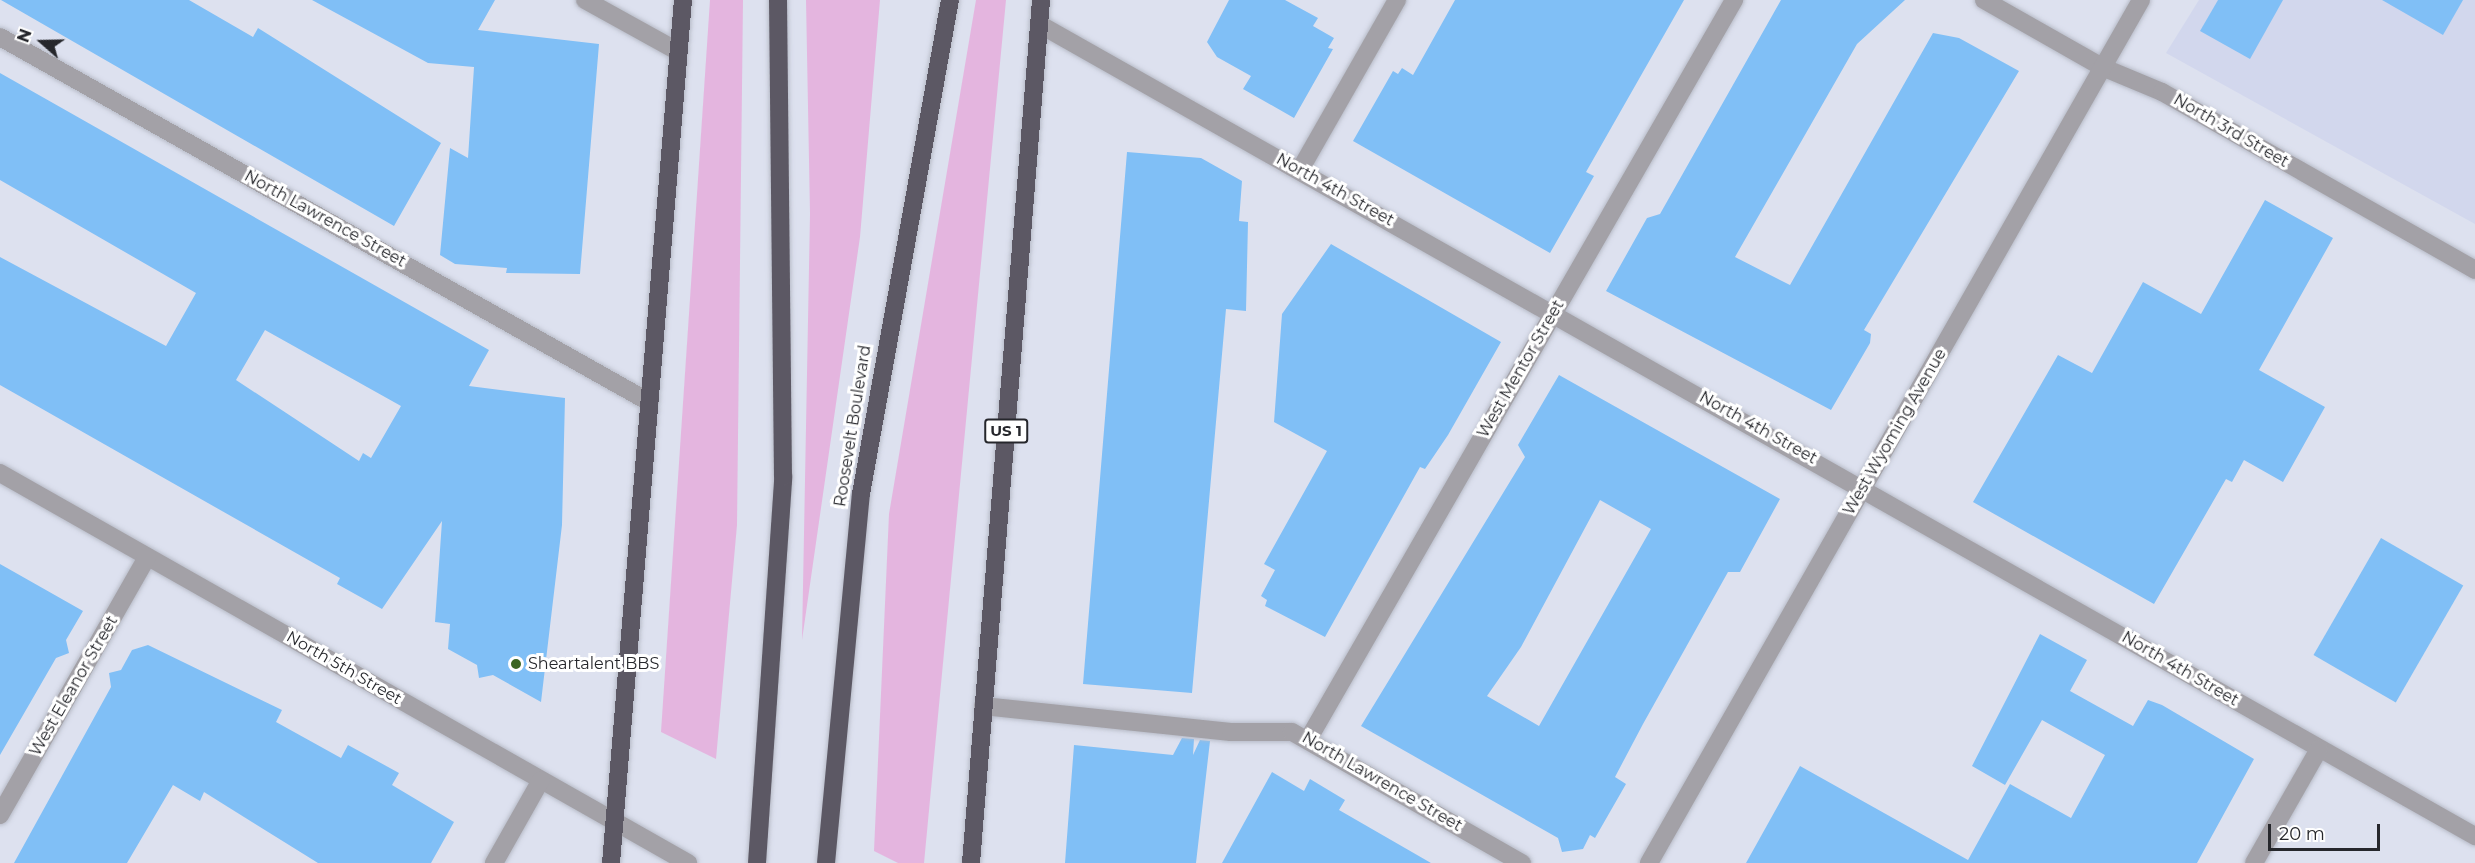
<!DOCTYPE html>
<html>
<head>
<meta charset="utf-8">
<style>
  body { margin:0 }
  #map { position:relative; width:2475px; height:863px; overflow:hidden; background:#dde1ef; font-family:Montserrat,sans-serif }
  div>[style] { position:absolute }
  .built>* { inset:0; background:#d2d7ed }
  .green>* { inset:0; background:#e4b5df }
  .building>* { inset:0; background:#80bff6; transform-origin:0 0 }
  .roads { filter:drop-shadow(0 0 2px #b8bcc8) drop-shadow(0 0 2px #b8bcc8) }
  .minor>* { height:18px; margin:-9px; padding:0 9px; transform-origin:9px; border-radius:9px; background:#a3a1a7 }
  .highway>* { height:18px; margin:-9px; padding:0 9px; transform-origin:9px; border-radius:9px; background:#5c5864 }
  .dots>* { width:16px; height:16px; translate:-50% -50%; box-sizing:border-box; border:3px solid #fff; border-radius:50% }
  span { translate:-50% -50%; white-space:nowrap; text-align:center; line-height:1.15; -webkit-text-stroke:6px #fff; paint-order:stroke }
  .shield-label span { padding:2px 4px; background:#fff; border:2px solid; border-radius:4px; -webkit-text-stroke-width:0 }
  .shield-label { font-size:15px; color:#26272c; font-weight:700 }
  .street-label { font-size:16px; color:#26272c }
  .poi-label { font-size:16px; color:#26272c }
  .left { translate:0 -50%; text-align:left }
  .north { position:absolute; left:12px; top:12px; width:60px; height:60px; -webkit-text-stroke:4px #fff; paint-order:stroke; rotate:290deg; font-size:16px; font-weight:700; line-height:24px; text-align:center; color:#26272c }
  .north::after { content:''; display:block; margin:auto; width:21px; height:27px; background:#26272c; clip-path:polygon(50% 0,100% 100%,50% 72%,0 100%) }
  .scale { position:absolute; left:2268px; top:824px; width:112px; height:27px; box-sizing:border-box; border:3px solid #26272c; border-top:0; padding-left:8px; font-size:18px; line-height:21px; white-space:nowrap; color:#26272c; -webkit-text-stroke:4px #fff; paint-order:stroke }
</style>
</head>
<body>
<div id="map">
  <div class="built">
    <i style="clip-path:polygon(2199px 0,2475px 0,2475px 224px,2166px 53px)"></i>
  </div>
  <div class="green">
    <i style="clip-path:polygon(710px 0,743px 0,737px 525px,716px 759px,661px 732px)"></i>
    <i style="clip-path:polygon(806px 0,880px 0,860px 237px,802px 640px,810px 214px)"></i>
    <i style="clip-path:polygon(976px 0,1006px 0,924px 863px,898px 863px,874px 851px,889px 514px)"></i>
  </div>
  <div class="building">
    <i style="clip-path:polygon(1px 0,189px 0,253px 37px,258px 28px,441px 143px,394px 226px)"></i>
    <i style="clip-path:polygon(312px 0,495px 0,478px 30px,599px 44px,580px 274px,506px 273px,507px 268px,455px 264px,440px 255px,450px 148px,468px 158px,474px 67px,428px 63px)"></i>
    <i style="clip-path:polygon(1229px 0,1285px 0,1318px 18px,1313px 26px,1334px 38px,1328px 48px,1333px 49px,1294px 118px,1243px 89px,1251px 76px,1217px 57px,1207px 42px)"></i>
    <i style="clip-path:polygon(1455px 0,1684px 0,1586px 172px,1594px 176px,1550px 253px,1353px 141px,1393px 71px,1398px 74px,1402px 68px,1413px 75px)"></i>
    <i style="clip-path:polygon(1781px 0,1905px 0,1857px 44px,1735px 257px,1790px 285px,1933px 33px,1959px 38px,2019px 71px,1864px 330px,1871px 334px,1870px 343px,1831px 410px,1606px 291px,1647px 218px,1660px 214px)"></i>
    <i style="clip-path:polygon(2218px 0,2283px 0,2250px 59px,2200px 31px)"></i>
    <i style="clip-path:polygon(2382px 0,2463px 0,2443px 35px)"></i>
    <i style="clip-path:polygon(evenodd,0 73px,489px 350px,469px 386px,565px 398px,562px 525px,541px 702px,493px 675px,479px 678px,477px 665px,448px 649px,450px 624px,435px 622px,442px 521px,382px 609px,337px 584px,340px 578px,0 385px,0 257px,166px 346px,196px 293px,0 180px,0 73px,265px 330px,401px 406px,371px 458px,363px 453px,359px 461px,236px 380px,265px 330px)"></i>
    <i style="clip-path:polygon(1127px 152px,1201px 158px,1242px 181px,1239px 221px,1248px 222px,1246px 311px,1226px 309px,1192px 693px,1083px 684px)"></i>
    <i style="clip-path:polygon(2265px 200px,2333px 238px,2259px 370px,2325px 407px,2283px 482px,2244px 460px,2232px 482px,2226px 479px,2154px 604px,1973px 502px,2058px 355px,2092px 373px,2143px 282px,2201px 314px)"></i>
    <i style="clip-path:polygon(1331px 244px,1501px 342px,1448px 435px,1425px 469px,1420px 467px,1325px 637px,1265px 606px,1267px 600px,1261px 596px,1275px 570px,1264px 564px,1327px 451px,1274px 422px,1282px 314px)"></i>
    <i style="clip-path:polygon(evenodd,1559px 375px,1780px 499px,1740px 572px,1728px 572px,1643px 724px,1615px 777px,1626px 784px,1595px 838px,1590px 835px,1583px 849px,1562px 852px,1558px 838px,1361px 726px,1525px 457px,1518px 445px,1559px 375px,1600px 500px,1651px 529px,1539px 726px,1487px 696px,1521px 647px,1600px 500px)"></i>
    <i style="left:2381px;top:538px;width:95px;height:135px;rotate:30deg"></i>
    <i style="clip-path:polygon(0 564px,83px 611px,66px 640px,69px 653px,56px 658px,0 755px)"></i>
    <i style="clip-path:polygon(2040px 634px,2087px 660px,2070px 691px,2133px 726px,2148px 700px,2162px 705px,2254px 759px,2197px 863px,1746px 863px,1800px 766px,1968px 860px,2010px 784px,2071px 818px,2105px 755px,2042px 720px,2005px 785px,1972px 766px)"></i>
    <i style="clip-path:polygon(148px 645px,282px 710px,276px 722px,341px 758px,348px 745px,399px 773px,392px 785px,454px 822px,431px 863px,318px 863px,204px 792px,200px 801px,173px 785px,127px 863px,14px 863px,111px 687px,109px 673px,121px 670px,132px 650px)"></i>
    <i style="clip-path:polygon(1182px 738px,1194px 739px,1193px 755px,1200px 740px,1210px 741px,1196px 863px,1065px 863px,1074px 745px,1173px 755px)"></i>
    <i style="clip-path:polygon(1272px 772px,1304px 791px,1310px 779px,1345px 800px,1339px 810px,1431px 863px,1222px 863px)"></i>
  </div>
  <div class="roads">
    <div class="minor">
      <i style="left:585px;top:0;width:107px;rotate:29deg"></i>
      <i style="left:1984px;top:0;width:136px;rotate:29.6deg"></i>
      <i style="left:2102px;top:67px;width:65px;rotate:22.6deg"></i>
      <i style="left:2162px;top:92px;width:360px;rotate:29.6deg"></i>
      <i style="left:1039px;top:24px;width:1650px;rotate:29.49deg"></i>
      <i style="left:0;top:37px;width:745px;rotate:29.35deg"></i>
      <i style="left:1300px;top:170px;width:196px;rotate:-60.3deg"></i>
      <i style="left:0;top:473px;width:791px;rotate:29.55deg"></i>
      <i style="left:983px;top:706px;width:249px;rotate:6deg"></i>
      <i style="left:1231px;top:732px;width:61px"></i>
      <i style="left:1292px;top:732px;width:265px;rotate:29.7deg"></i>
      <i style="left:1309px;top:738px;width:852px;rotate:-60.06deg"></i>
      <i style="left:0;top:815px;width:297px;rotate:-60.3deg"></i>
      <i style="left:494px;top:863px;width:95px;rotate:-60.5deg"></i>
      <i style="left:1649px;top:863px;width:993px;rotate:-60.31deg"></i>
      <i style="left:2254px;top:863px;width:131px;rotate:-60.3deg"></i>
    </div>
    <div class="highway">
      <i style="left:611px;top:863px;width:866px;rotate:-85.23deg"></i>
      <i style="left:757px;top:863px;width:387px;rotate:-86.1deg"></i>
      <i style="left:783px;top:477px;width:477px;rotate:-90.6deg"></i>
      <i style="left:826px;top:863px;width:371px;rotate:-84.6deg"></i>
      <i style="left:861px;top:494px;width:502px;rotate:-79.79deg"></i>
      <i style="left:971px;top:863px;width:866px;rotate:-85.36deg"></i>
    </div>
  </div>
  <div class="dots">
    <i style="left:516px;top:664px;background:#3c6521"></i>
  </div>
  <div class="shield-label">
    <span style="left:1006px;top:431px">US 1</span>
  </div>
  <div class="street-label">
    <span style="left:2231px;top:131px;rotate:30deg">North 3rd Street</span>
    <span style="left:1335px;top:190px;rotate:29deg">North 4th Street</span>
    <span style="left:325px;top:219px;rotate:29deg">North Lawrence Street</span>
    <span style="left:1521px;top:369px;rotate:-60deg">West Mentor Street</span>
    <span style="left:853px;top:426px;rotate:-81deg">Roosevelt Boulevard</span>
    <span style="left:1758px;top:428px;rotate:29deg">North 4th Street</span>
    <span style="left:1895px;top:432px;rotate:-60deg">West Wyoming Avenue</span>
    <span style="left:344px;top:668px;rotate:30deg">North 5th Street</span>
    <span style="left:2180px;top:669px;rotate:30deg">North 4th Street</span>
    <span style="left:74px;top:686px;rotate:-60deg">West Eleanor Street</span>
    <span style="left:1382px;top:782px;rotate:30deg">North Lawrence Street</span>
  </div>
  <div class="poi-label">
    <span class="left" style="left:528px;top:664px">Sheartalent BBS</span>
  </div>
  <div class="north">N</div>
  <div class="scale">20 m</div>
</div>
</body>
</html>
